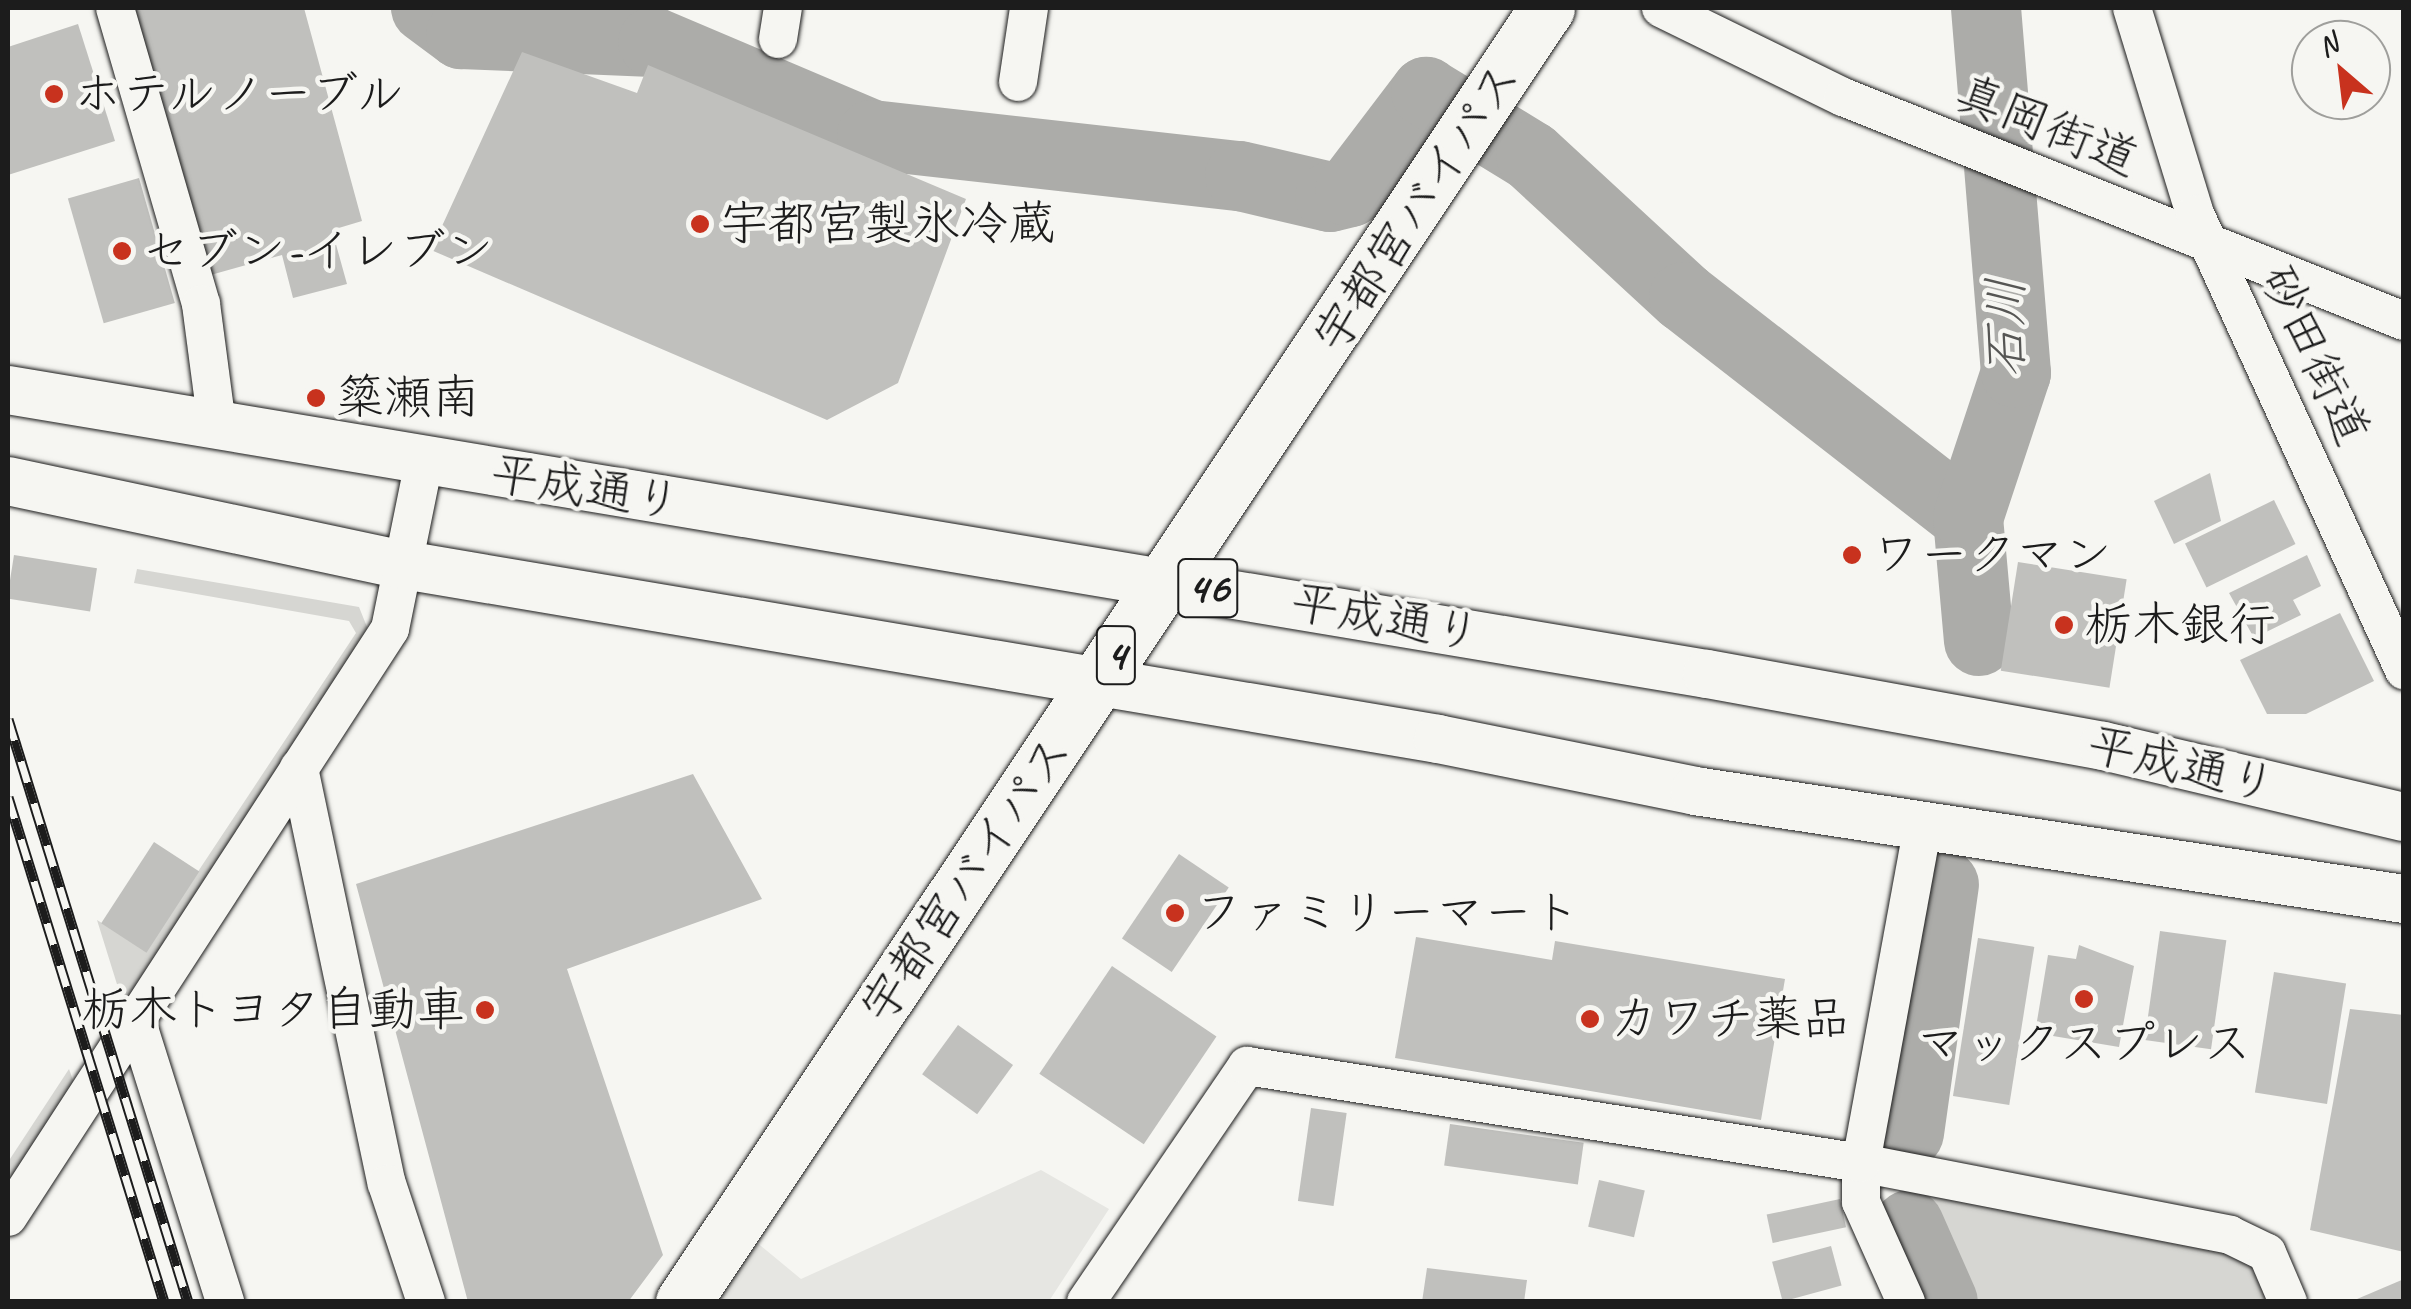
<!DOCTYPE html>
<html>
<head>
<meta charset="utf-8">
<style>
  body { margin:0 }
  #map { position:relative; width:2411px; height:1309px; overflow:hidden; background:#f6f6f2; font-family:Caveat,"Klee One",sans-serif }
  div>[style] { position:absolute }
  .built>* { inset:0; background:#e6e6e2 }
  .green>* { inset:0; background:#d6d6d2 }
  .river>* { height:70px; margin:-35px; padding:0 35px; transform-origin:35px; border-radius:35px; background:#acaca9 }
  .building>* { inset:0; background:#c0c0bd; transform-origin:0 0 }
  .roads { filter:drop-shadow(0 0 2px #1c1c1c) drop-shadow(0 0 2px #1c1c1c) }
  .minor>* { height:38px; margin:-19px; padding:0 19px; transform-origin:19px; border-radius:19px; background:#f6f6f2 }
  .major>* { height:48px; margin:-24px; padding:0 24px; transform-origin:24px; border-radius:24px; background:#f6f6f2 }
  .highway>* { height:55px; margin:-27.5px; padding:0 27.5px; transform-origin:27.5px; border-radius:27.5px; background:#f6f6f2 }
  .rail>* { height:11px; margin-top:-5.5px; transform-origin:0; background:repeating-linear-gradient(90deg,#f6f6f2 0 22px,#1c1c1c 0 44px); box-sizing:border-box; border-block:2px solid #1c1c1c }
  .dots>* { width:28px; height:28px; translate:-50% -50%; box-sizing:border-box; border:5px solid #f6f6f2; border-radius:50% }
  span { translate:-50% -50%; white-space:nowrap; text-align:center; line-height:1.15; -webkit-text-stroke:9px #f6f6f2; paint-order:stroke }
  .shield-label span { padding:2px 8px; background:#f6f6f2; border:2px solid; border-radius:8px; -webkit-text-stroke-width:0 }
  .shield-label { font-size:45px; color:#1c1c1c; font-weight:700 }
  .poi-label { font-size:48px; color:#1c1c1c }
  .left { translate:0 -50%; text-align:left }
  .right { translate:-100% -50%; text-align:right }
  .street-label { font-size:48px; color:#1c1c1c }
  .water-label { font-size:50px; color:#565654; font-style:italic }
  .frame { position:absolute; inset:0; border:10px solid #1c1c1c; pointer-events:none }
  .north { position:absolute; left:2291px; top:20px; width:100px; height:100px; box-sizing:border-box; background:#f6f6f2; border:2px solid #9f9f9c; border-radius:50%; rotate:332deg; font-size:28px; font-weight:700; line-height:40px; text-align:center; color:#1c1c1c }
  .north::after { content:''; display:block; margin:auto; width:35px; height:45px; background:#c8321e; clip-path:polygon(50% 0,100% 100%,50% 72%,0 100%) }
</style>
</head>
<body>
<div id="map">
  <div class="built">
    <i style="clip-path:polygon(1041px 1170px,1109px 1209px,1049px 1301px,716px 1302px,755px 1241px,801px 1279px)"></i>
  </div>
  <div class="green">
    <i style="clip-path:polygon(137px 569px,359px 607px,371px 637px,125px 1010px,97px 920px,146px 950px,356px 633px,349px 621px,134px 583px)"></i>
    <i style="clip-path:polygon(69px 1069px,75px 1086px,8px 1188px,8px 1162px)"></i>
    <i style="clip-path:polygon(1924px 1193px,2240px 1248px,2279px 1301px,1961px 1301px,1916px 1206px)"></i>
  </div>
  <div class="river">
    <i style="left:426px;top:8px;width:44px;rotate:36.6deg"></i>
    <i style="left:461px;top:34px;width:192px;rotate:2.4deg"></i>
    <i style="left:653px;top:42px;width:238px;rotate:23deg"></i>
    <i style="left:872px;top:135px;width:370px;rotate:6.4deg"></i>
    <i style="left:1240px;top:176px;width:92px;rotate:13.1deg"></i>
    <i style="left:1330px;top:197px;width:21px;rotate:-14deg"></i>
    <i style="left:1350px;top:192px;width:126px;rotate:-52.8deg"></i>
    <i style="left:1426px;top:92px;width:123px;rotate:31.4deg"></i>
    <i style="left:1531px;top:156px;width:208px;rotate:42.7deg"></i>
    <i style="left:1684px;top:297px;width:360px;rotate:37.9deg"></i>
    <i style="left:1979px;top:641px;width:123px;rotate:-95.1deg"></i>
    <i style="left:1968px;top:518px;width:153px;rotate:-71.7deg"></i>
    <i style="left:2016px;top:373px;width:366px;rotate:-94.7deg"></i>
    <i style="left:1909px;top:1133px;width:251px;rotate:-82deg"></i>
    <i style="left:1909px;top:1225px;width:84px;rotate:66.2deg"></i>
  </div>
  <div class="building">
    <i style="clip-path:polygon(133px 8px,304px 8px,362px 221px,332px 230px,347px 284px,293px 298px,282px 255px,207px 276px)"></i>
    <i style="clip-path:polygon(78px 24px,115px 141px,8px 175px,8px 47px)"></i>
    <i style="clip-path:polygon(522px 52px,637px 93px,648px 65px,966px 199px,898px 383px,827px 420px,431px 250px)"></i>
    <i style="left:139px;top:178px;width:130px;height:74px;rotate:74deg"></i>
    <i style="clip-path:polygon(2210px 473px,2221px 521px,2174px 544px,2154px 501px)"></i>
    <i style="left:2274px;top:500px;width:49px;height:99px;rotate:64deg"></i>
    <i style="left:14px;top:555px;width:84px;height:44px;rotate:9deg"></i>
    <i style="clip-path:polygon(2307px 555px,2321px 586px,2293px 600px,2301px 615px,2254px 638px,2229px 593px)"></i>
    <i style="left:2018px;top:562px;width:110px;height:110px;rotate:9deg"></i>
    <i style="clip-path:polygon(2340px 613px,2374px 681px,2306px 714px,2267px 714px,2240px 660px)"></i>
    <i style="clip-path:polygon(693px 774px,762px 899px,567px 969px,663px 1255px,628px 1302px,468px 1302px,356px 884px)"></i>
    <i style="left:154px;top:842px;width:54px;height:97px;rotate:33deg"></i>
    <i style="left:1179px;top:854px;width:60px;height:102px;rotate:34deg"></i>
    <i style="left:2160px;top:931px;width:67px;height:110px;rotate:8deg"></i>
    <i style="clip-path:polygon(1416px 937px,1552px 960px,1555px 941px,1785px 979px,1761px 1120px,1395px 1058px)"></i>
    <i style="left:1978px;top:938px;width:57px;height:160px;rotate:9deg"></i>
    <i style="clip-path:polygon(2079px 945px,2134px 966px,2119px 1047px,2035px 1033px,2048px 955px,2076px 959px)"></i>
    <i style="left:1112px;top:966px;width:126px;height:130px;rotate:34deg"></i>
    <i style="left:2274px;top:972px;width:73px;height:122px;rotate:9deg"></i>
    <i style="clip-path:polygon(2350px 1009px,2404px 1015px,2404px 1252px,2310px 1230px)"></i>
    <i style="left:958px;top:1025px;width:68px;height:61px;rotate:36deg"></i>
    <i style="left:1311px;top:1108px;width:36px;height:94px;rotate:8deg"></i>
    <i style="left:1450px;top:1124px;width:135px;height:42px;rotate:8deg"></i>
    <i style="left:1599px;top:1180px;width:47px;height:48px;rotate:13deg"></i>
    <i style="left:1840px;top:1199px;width:29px;height:75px;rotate:78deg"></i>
    <i style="left:1831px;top:1246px;width:41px;height:61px;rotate:75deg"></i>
    <i style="clip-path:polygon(1427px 1268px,1527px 1280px,1524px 1302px,1422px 1302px)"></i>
    <i style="clip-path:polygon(2404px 1279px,2404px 1302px,2350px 1302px)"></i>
  </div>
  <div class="roads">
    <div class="minor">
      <i style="left:115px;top:8px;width:308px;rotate:73.8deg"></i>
      <i style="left:201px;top:304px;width:123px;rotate:82.5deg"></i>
      <i style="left:1661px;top:8px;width:203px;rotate:26.1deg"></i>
      <i style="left:1843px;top:97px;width:604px;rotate:21.77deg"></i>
      <i style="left:2132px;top:8px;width:215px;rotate:73deg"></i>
      <i style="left:2195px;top:214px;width:502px;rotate:65.38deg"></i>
      <i style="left:778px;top:39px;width:31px;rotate:-81deg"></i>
      <i style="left:1018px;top:82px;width:75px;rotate:-81.5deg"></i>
      <i style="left:299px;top:768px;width:425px;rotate:78.1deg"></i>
      <i style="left:387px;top:1184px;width:124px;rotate:71.7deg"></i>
      <i style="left:136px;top:1019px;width:297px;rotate:72.5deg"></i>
      <i style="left:8px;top:1217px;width:701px;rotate:-56.99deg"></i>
      <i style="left:390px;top:629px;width:170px;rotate:-78.5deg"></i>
      <i style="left:1086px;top:1302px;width:286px;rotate:-55.7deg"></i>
      <i style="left:1247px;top:1066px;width:622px;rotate:8.98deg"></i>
      <i style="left:1861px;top:1163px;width:376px;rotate:11deg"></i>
      <i style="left:2230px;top:1235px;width:41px;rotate:25.9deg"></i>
      <i style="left:2267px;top:1253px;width:53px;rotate:66.8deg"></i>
      <i style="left:1906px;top:1302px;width:110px;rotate:-114.2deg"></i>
      <i style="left:1861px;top:1202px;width:39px;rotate:-90deg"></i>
      <i style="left:1861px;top:1163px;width:339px;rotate:-79.6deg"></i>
    </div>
    <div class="major">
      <i style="left:8px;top:390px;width:1723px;rotate:9.49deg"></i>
      <i style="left:1707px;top:674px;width:402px;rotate:10.3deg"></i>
      <i style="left:2103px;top:746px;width:309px;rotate:13.3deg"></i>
      <i style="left:8px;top:481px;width:405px;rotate:12deg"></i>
      <i style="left:404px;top:565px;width:1049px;rotate:9.55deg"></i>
      <i style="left:1438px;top:739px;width:262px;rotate:11.4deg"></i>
      <i style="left:1695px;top:791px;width:717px;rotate:8.66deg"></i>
    </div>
    <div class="highway">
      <i style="left:683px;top:1302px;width:1556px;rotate:-56.27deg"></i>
    </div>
  </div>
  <div class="rail">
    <i style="left:8px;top:719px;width:610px;rotate:72.84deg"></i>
    <i style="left:8px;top:797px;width:529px;rotate:72.83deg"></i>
  </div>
  <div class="dots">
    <i style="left:54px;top:94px;background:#c8321e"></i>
    <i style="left:700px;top:224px;background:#c8321e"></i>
    <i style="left:122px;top:251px;background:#c8321e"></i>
    <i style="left:316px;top:398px;background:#c8321e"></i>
    <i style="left:1852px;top:555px;background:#c8321e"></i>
    <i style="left:2064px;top:625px;background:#c8321e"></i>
    <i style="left:1175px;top:913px;background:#c8321e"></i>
    <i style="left:2084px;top:999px;background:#c8321e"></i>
    <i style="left:485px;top:1010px;background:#c8321e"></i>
    <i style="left:1590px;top:1019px;background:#c8321e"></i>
  </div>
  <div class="shield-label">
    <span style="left:1208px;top:588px">46</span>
    <span style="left:1116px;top:655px">4</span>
  </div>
  <div class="poi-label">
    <span class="left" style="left:74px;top:94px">ホテルノーブル</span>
    <span class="left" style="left:720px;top:224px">宇都宮製氷冷蔵</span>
    <span class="left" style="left:142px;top:251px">セブン-イレブン</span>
    <span class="left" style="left:336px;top:398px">簗瀬南</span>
    <span class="left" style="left:1872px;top:555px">ワークマン</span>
    <span class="left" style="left:2084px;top:625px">栃木銀行</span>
    <span class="left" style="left:1195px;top:913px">ファミリーマート</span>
    <span class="right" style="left:465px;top:1010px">栃木トヨタ自動車</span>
    <span class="left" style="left:1610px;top:1019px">カワチ薬品</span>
    <span style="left:2084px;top:1044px">マックスプレス</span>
  </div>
  <div class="street-label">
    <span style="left:2047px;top:126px;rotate:22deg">真岡街道</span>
    <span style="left:1417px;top:207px;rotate:-57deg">宇都宮バイパス</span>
    <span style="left:2315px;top:355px;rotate:65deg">砂田街道</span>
    <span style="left:586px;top:488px;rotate:9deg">平成通り</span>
    <span style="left:1386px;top:618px;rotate:10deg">平成通り</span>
    <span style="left:2182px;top:765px;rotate:13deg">平成通り</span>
    <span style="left:966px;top:879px;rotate:-56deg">宇都宮バイパス</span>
  </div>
  <div class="water-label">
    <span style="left:2006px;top:327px;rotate:-90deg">石川</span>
  </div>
  <div class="frame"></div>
  <div class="north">N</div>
</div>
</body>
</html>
